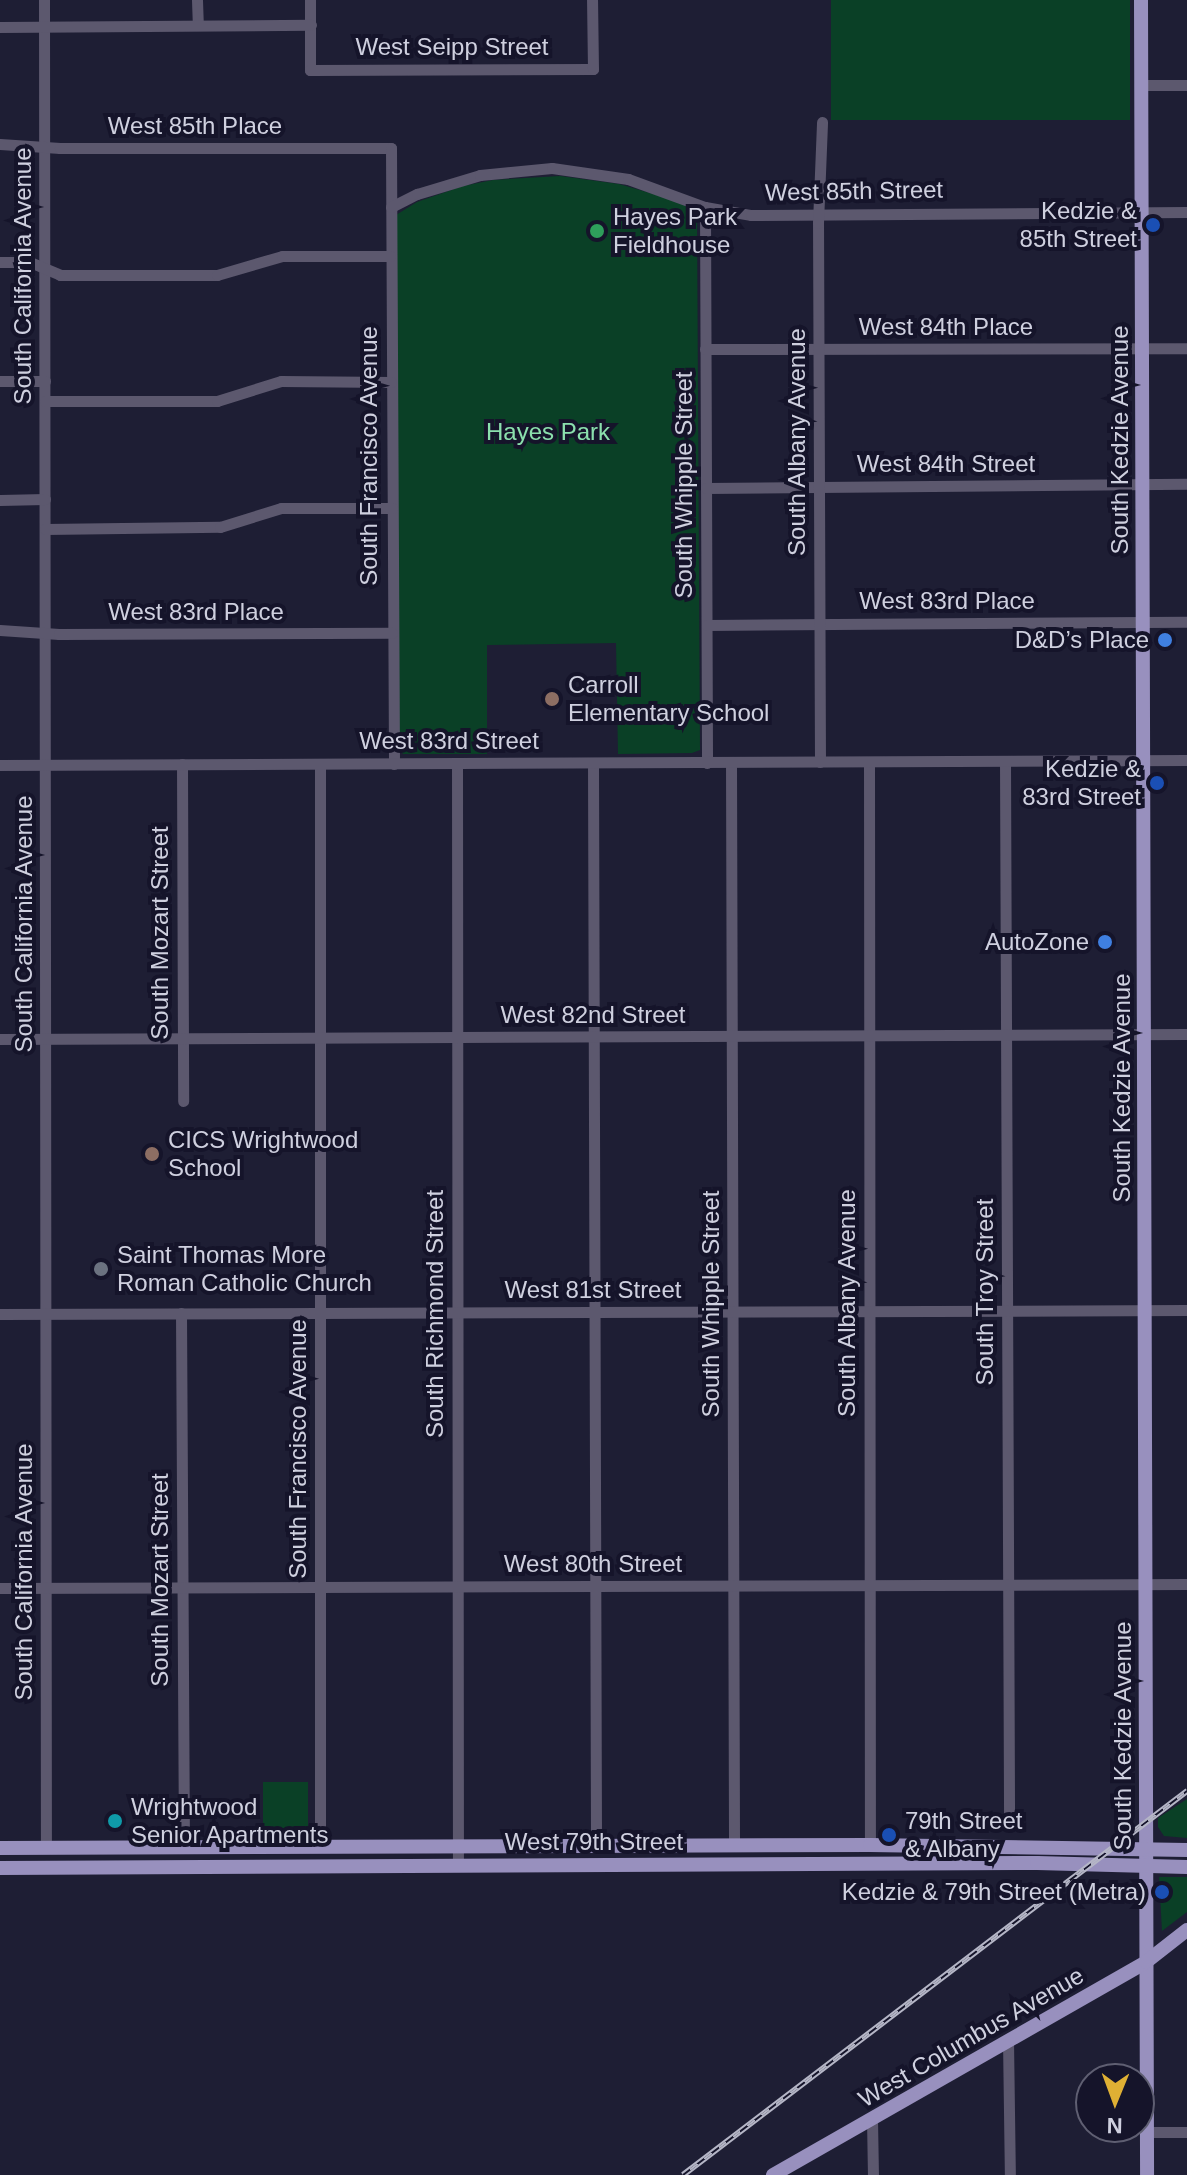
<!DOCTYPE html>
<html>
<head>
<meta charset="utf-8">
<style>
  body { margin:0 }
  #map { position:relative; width:1187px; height:2175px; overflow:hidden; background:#1e1e34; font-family:Arial,sans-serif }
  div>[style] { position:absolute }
  .green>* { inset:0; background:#0a4026; transform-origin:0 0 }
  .minor>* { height:11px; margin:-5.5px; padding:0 5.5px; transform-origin:5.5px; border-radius:5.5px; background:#5c586e }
  .major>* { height:14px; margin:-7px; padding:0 7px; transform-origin:7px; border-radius:7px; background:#9890be }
  .rail>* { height:6px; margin-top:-3px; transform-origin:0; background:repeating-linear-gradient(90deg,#15142a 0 9px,#b5b6c6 0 18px); box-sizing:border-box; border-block:2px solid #b5b6c6 }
  .dots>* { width:22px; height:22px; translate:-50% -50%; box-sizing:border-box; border:4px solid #15142a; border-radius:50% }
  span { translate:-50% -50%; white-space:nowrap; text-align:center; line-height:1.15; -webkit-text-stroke:8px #15142a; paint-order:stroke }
  .street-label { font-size:24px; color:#cfd0df }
  .poi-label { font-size:24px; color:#cfd0df }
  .right { translate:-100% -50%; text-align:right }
  .left { translate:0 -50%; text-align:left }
  .park-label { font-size:24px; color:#8be0ad }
  .north { position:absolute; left:1075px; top:2063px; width:80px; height:80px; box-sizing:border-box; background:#15142a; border:2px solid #5f5f72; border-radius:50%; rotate:181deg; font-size:22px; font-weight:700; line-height:32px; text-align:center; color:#cfd0df }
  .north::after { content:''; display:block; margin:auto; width:28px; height:36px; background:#dfb034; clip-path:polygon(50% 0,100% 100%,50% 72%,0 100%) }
</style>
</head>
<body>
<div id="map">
  <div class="green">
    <i style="left:831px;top:0;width:299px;height:120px"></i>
    <i style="clip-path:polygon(560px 176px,619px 184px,674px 200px,697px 212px,700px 750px,692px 753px,618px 754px,616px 643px,487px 645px,487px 754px,403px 754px,399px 748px,396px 215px,417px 202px,463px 186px,493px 180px)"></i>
    <i style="left:308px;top:1782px;width:53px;height:45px;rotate:90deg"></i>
    <i style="clip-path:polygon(1187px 1799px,1187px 1838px,1164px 1836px,1158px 1827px,1158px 1818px)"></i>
    <i style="clip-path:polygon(1159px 1877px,1187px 1877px,1187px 1912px,1162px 1931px)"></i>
  </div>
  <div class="minor">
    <i style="left:44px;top:0;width:1847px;rotate:89.94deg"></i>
    <i style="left:197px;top:0;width:25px;rotate:88deg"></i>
    <i style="left:310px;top:0;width:70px;rotate:90deg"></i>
    <i style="left:310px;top:70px;width:283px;rotate:-0.2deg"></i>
    <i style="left:593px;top:69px;width:69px;rotate:-90.8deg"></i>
    <i style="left:0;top:27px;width:311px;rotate:-0.4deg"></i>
    <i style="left:1141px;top:85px;width:46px"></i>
    <i style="left:0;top:144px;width:60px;rotate:3.8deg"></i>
    <i style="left:60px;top:148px;width:331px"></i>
    <i style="left:391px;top:148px;width:616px;rotate:89.72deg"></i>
    <i style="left:391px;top:207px;width:29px;rotate:-27deg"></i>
    <i style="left:417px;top:194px;width:66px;rotate:-16.8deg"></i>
    <i style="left:480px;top:175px;width:72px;rotate:-5.6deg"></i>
    <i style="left:552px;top:168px;width:77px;rotate:8.2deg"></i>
    <i style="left:628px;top:179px;width:82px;rotate:20deg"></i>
    <i style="left:705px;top:207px;width:47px;rotate:9.9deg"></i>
    <i style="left:751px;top:215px;width:436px;rotate:-0.4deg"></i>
    <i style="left:705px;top:207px;width:556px;rotate:89.79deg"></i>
    <i style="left:0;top:262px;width:30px"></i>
    <i style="left:30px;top:262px;width:33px;rotate:23deg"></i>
    <i style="left:60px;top:275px;width:157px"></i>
    <i style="left:217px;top:275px;width:68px;rotate:-16.3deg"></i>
    <i style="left:282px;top:256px;width:108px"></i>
    <i style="left:705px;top:349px;width:482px;rotate:-0.1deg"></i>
    <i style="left:0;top:381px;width:45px"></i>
    <i style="left:45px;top:401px;width:172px"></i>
    <i style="left:217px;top:401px;width:67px;rotate:-17.4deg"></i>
    <i style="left:281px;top:381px;width:110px;rotate:0.5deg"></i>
    <i style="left:706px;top:488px;width:481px;rotate:-0.5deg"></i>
    <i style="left:0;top:500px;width:45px;rotate:-1.3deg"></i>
    <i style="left:45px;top:529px;width:175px;rotate:-0.7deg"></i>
    <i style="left:220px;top:527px;width:64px;rotate:-17.3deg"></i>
    <i style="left:281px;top:508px;width:111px"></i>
    <i style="left:707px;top:625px;width:480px;rotate:-0.4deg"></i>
    <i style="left:0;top:630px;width:59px;rotate:3.9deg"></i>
    <i style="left:59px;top:634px;width:333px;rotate:-0.2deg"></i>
    <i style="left:1005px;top:761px;width:1062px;rotate:89.78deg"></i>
    <i style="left:731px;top:762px;width:1083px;rotate:89.84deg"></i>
    <i style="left:820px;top:762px;width:539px;rotate:-90.21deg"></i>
    <i style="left:818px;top:223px;width:101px;rotate:-87.7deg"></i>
    <i style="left:869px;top:762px;width:1083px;rotate:89.95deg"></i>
    <i style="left:457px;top:763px;width:1101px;rotate:89.95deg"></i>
    <i style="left:593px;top:763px;width:1083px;rotate:89.84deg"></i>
    <i style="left:182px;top:764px;width:337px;rotate:89.8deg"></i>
    <i style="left:320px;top:764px;width:1081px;rotate:90deg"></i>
    <i style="left:0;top:765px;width:1187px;rotate:-0.24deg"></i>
    <i style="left:0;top:1039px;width:1187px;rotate:-0.24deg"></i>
    <i style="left:181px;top:1313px;width:533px;rotate:89.68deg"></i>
    <i style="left:0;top:1314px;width:1187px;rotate:-0.19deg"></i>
    <i style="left:0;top:1588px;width:1187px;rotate:-0.19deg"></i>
    <i style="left:1008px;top:2040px;width:135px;rotate:89.2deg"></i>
    <i style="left:872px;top:2119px;width:56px;rotate:89deg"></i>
    <i style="left:1147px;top:2132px;width:40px"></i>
  </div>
  <div class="major">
    <i style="left:1141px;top:0;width:2175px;rotate:89.84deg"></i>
    <i style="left:0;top:1848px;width:870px;rotate:-0.2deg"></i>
    <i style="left:870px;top:1845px;width:317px;rotate:0.9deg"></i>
    <i style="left:0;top:1868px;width:1037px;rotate:-0.28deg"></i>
    <i style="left:1037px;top:1863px;width:150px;rotate:1.5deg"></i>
    <i style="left:773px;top:2175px;width:430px;rotate:-29.7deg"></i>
    <i style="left:1146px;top:1962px;width:52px;rotate:-38deg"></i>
  </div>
  <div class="rail">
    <i style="left:683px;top:2175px;width:634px;rotate:-37.3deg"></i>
  </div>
  <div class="dots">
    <i style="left:1153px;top:225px;background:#1a4fb4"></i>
    <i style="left:597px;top:231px;background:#2e9e5b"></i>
    <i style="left:1165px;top:640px;background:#3f7fe0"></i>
    <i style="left:552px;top:699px;background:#8d6e63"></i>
    <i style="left:1157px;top:783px;background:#1a4fb4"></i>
    <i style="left:1105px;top:942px;background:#3f7fe0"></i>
    <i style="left:152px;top:1154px;background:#8d6e63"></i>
    <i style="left:101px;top:1269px;background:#6b7280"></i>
    <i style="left:115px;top:1821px;background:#0f9aa8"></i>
    <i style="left:889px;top:1835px;background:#1a4fb4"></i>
    <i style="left:1162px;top:1892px;background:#1a4fb4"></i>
  </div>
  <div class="street-label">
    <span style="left:452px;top:47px">West Seipp Street</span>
    <span style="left:195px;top:126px">West 85th Place</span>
    <span style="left:854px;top:191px;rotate:-1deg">West 85th Street</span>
    <span style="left:23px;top:276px;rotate:-90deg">South California Avenue</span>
    <span style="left:946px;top:327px">West 84th Place</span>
    <span style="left:1120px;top:440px;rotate:-90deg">South Kedzie Avenue</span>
    <span style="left:797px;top:442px;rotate:-90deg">South Albany Avenue</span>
    <span style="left:369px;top:456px;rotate:-90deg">South Francisco Avenue</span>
    <span style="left:946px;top:464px">West 84th Street</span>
    <span style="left:684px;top:485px;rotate:-90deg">South Whipple Street</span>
    <span style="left:947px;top:601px">West 83rd Place</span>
    <span style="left:196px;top:612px">West 83rd Place</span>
    <span style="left:449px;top:741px">West 83rd Street</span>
    <span style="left:24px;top:924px;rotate:-90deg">South California Avenue</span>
    <span style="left:160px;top:933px;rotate:-90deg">South Mozart Street</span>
    <span style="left:593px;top:1015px">West 82nd Street</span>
    <span style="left:1122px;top:1088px;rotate:-90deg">South Kedzie Avenue</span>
    <span style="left:593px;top:1290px">West 81st Street</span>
    <span style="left:985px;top:1292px;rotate:-90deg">South Troy Street</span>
    <span style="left:847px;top:1303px;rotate:-90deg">South Albany Avenue</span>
    <span style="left:711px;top:1304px;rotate:-90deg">South Whipple Street</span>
    <span style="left:435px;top:1314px;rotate:-90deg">South Richmond Street</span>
    <span style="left:298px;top:1449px;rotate:-90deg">South Francisco Avenue</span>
    <span style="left:593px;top:1564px">West 80th Street</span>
    <span style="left:24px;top:1572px;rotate:-90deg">South California Avenue</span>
    <span style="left:160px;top:1580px;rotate:-90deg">South Mozart Street</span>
    <span style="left:1123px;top:1736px;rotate:-90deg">South Kedzie Avenue</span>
    <span style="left:594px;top:1842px">West 79th Street</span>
    <span style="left:971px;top:2037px;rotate:-30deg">West Columbus Avenue</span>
  </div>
  <div class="poi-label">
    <span class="right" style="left:1137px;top:225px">Kedzie &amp;<br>85th Street</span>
    <span class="left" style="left:613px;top:231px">Hayes Park<br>Fieldhouse</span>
    <span class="right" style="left:1149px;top:640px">D&amp;D’s Place</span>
    <span class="left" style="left:568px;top:699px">Carroll<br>Elementary School</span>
    <span class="right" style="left:1141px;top:783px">Kedzie &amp;<br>83rd Street</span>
    <span class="right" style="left:1089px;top:942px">AutoZone</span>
    <span class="left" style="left:168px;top:1154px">CICS Wrightwood<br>School</span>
    <span class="left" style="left:117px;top:1269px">Saint Thomas More<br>Roman Catholic Church</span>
    <span class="left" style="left:131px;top:1821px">Wrightwood<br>Senior Apartments</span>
    <span class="left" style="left:905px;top:1835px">79th Street<br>&amp; Albany</span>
    <span class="right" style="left:1146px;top:1892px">Kedzie &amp; 79th Street (Metra)</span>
  </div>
  <div class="park-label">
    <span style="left:548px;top:432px">Hayes Park</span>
  </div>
  <div class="north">N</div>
</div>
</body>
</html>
